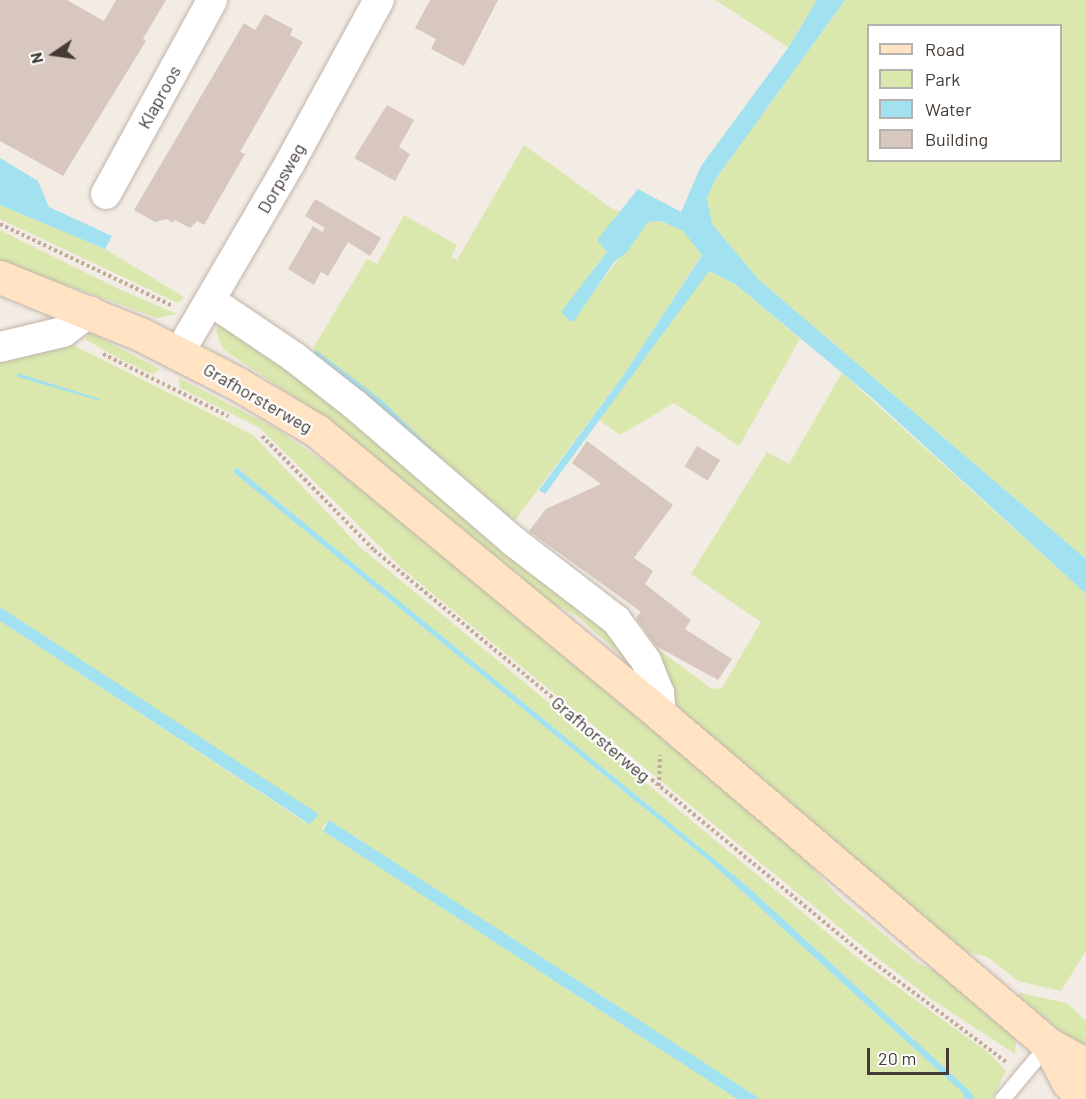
<!DOCTYPE html>
<html>
<head>
<meta charset="utf-8">
<style>
  body { margin:0 }
  #map { position:relative; width:1086px; height:1099px; overflow:hidden; background:#f3ece5; font-family:Barlow,sans-serif }
  div>[style] { position:absolute }
  .green>* { inset:0; background:#dae8ad }
  .water>* { inset:0; background:#a1e1f0 }
  .building>* { inset:0; background:#d7c7be; transform-origin:0 0 }
  .path>* { height:4px; margin-top:-2px; transform-origin:0; background:repeating-linear-gradient(90deg,#c0aa99 0 3px,transparent 0 6px) }
  .roads { filter:drop-shadow(0 0 2px #c1b4ab) drop-shadow(0 0 2px #c1b4ab) }
  .service>* { height:15px; margin:-7.5px; padding:0 7.5px; transform-origin:7.5px; border-radius:7.5px; background:#fff }
  .minor>* { height:30px; margin:-15px; padding:0 15px; transform-origin:15px; border-radius:15px; background:#fff }
  .secondary>* { height:33px; margin:-16.5px; padding:0 16.5px; transform-origin:16.5px; border-radius:16.5px; background:#ffe3c3 }
  span { translate:-50% -50%; white-space:nowrap; text-align:center; line-height:1.15; -webkit-text-stroke:4.5px #fff; paint-order:stroke }
  .street-label { font-size:18px; color:#453b35 }
  .legend { position:absolute; left:867px; top:24px; width:195px; height:138px; box-sizing:border-box; background:#fff; border:2px solid #b5b1ae; margin:0; padding:8px 10px; list-style:none; font-size:18px; color:#453b35 }
  .legend li { display:flex; align-items:center; gap:12px; height:30px }
  .legend b { width:30px; border:2px solid #b5b1ae }
  .north { position:absolute; left:24px; top:24px; width:60px; height:60px; -webkit-text-stroke:4px #fff; paint-order:stroke; rotate:257deg; font-size:16px; font-weight:700; line-height:24px; text-align:center; color:#453b35 }
  .north::after { content:''; display:block; margin:auto; width:21px; height:27px; background:#453b35; clip-path:polygon(50% 0,100% 100%,50% 72%,0 100%) }
  .scale { position:absolute; left:867px; top:1048px; width:82px; height:27px; box-sizing:border-box; border:3px solid #453b35; border-top:0; padding-left:8px; font-size:18px; line-height:21px; white-space:nowrap; color:#453b35; -webkit-text-stroke:4px #fff; paint-order:stroke }
</style>
</head>
<body>
<div id="map">
  <div class="green">
    <i style="clip-path:polygon(715px 0,817px 0,788px 47px)"></i>
    <i style="clip-path:polygon(evenodd,845px 0,1086px 0,1086px 559px,759px 280px,712px 224px,707px 198px,715px 180px,845px 0,868px 26px,1060px 26px,1060px 160px,868px 160px,868px 26px)"></i>
    <i style="clip-path:polygon(524px 145px,614px 210px,623px 211px,597px 240px,607px 252px,561px 312px,570px 321px,648px 222px,661px 221px,683px 231px,702px 254px,625px 373px,515px 520px,458px 475px,383px 401px,313px 348px,367px 259px,377px 264px,404px 215px,457px 245px,451px 257px,457px 260px)"></i>
    <i style="clip-path:polygon(0 205px,105px 249px,184px 297px,178px 303px,0 219px)"></i>
    <i style="clip-path:polygon(0 230px,119px 289px,177px 314px,157px 318px,0 261px)"></i>
    <i style="clip-path:polygon(715px 272px,735px 284px,800px 339px,739px 446px,674px 403px,620px 435px,599px 420px,705px 273px)"></i>
    <i style="clip-path:polygon(221px 320px,238px 324px,579px 597px,635px 668px,577px 616px,544px 599px,326px 419px,223px 349px,216px 331px)"></i>
    <i style="clip-path:polygon(89px 332px,158px 368px,160px 370px,152px 374px,114px 356px,85px 339px)"></i>
    <i style="clip-path:polygon(67px 342px,253px 435px,361px 548px,405px 584px,859px 959px,990px 1054px,1006px 1071px,992px 1099px,974px 1099px,972px 1093px,747px 886px,236px 467px,233px 472px,709px 861px,963px 1093px,965px 1099px,760px 1099px,329px 820px,322px 827px,323px 831px,737px 1099px,0 1099px,0 621px,308px 824px,318px 817px,0 607px,0 356px)"></i>
    <i style="clip-path:polygon(842px 373px,1086px 594px,1086px 951px,1061px 991px,1018px 981px,986px 956px,965px 952px,671px 702px,636px 633px,712px 689px,722px 688px,761px 622px,691px 574px,767px 452px,789px 464px)"></i>
    <i style="clip-path:polygon(179px 378px,277px 429px,376px 498px,793px 846px,837px 895px,918px 963px,956px 981px,1016px 1039px,1015px 1054px,931px 999px,867px 950px,405px 571px,260px 428px,180px 388px)"></i>
    <i style="clip-path:polygon(1020px 993px,1067px 1003px,1086px 1021px,1086px 1052px,1017px 995px)"></i>
  </div>
  <div class="water">
    <i style="clip-path:polygon(817px 0,845px 0,715px 180px,707px 198px,712px 224px,759px 280px,1086px 559px,1086px 594px,870px 396px,735px 284px,709px 271px,545px 494px,539px 490px,625px 373px,702px 255px,683px 231px,661px 221px,648px 222px,627px 252px,614px 262px,574px 321px,570px 321px,561px 312px,607px 252px,597px 240px,638px 189px,681px 212px,701px 166px,788px 48px)"></i>
    <i style="clip-path:polygon(0 158px,38px 181px,49px 207px,112px 236px,105px 249px,0 205px)"></i>
    <i style="clip-path:polygon(316px 350px,383px 401px,458px 475px,512px 519px,510px 523px,312px 353px)"></i>
    <i style="clip-path:polygon(17px 373px,100px 399px,100px 401px,18px 377px)"></i>
    <i style="clip-path:polygon(236px 467px,747px 886px,972px 1093px,974px 1099px,965px 1099px,963px 1093px,709px 861px,233px 472px)"></i>
    <i style="clip-path:polygon(0 607px,317px 813px,318px 816px,309px 824px,0 621px)"></i>
    <i style="clip-path:polygon(329px 820px,656px 1031px,760px 1099px,737px 1099px,323px 831px)"></i>
  </div>
  <div class="building">
    <i style="clip-path:polygon(0 0,67px 0,104px 21px,116px 0,166px 0,143px 39px,146px 41px,63px 176px,0 141px)"></i>
    <i style="clip-path:polygon(430px 0,498px 0,464px 66px,431px 49px,436px 39px,415px 28px)"></i>
    <i style="clip-path:polygon(265px 14px,293px 29px,290px 35px,303px 42px,240px 152px,245px 154px,204px 225px,197px 221px,190px 228px,175px 220px,173px 223px,167px 219px,155px 222px,134px 210px,244px 23px,255px 30px)"></i>
    <i style="clip-path:polygon(387px 105px,414px 120px,399px 147px,410px 154px,395px 181px,354px 158px)"></i>
    <i style="clip-path:polygon(315px 199px,381px 238px,370px 256px,348px 242px,328px 276px,321px 272px,314px 285px,288px 269px,313px 226px,322px 232px,325px 228px,305px 216px)"></i>
    <i style="clip-path:polygon(587px 441px,673px 505px,634px 558px,653px 571px,645px 584px,691px 620px,685px 629px,732px 659px,718px 680px,656px 646px,636px 618px,641px 612px,529px 531px,546px 509px,601px 484px,572px 463px)"></i>
    <i style="left:697px;top:446px;width:27px;height:24px;rotate:31deg"></i>
  </div>
  <div class="path">
    <i style="left:0;top:224px;width:191px;rotate:25.4deg"></i>
    <i style="left:103px;top:354px;width:140px;rotate:26.4deg"></i>
    <i style="left:262px;top:436px;width:160px;rotate:45.5deg"></i>
    <i style="left:374px;top:550px;width:642px;rotate:39.57deg"></i>
    <i style="left:869px;top:959px;width:171px;rotate:36.9deg"></i>
    <i style="left:659px;top:786px;width:31px;rotate:-88deg"></i>
  </div>
  <div class="roads">
    <div class="service">
      <i style="left:1002px;top:1099px;width:72px;rotate:-50.1deg"></i>
    </div>
    <div class="minor">
      <i style="left:106px;top:194px;width:221px;rotate:-61.3deg"></i>
      <i style="left:211px;top:301px;width:100px;rotate:34deg"></i>
      <i style="left:294px;top:357px;width:78px;rotate:38.2deg"></i>
      <i style="left:355px;top:405px;width:208px;rotate:40.7deg"></i>
      <i style="left:513px;top:541px;width:130px;rotate:37.5deg"></i>
      <i style="left:616px;top:620px;width:51px;rotate:53.8deg"></i>
      <i style="left:646px;top:661px;width:35px;rotate:68deg"></i>
      <i style="left:659px;top:693px;width:22px;rotate:85deg"></i>
      <i style="left:0;top:347px;width:65px;rotate:-13.4deg"></i>
      <i style="left:63px;top:332px;width:34px;rotate:-37deg"></i>
      <i style="left:179px;top:353px;width:220px;rotate:-59.7deg"></i>
      <i style="left:290px;top:163px;width:186px;rotate:-61.4deg"></i>
    </div>
    <div class="secondary">
      <i style="left:0;top:277px;width:153px;rotate:22.2deg"></i>
      <i style="left:142px;top:335px;width:108px;rotate:27deg"></i>
      <i style="left:238px;top:384px;width:92px;rotate:30.7deg"></i>
      <i style="left:317px;top:431px;width:446px;rotate:39.5deg"></i>
      <i style="left:661px;top:715px;width:508px;rotate:40.37deg"></i>
      <i style="left:1048px;top:1044px;width:43px;rotate:28.9deg"></i>
      <i style="left:1048px;top:1044px;width:43px;rotate:62.2deg"></i>
      <i style="left:1068px;top:1082px;width:24px;rotate:45deg"></i>
    </div>
  </div>
  <div class="street-label">
    <span style="left:159px;top:97px;rotate:-61deg">Klaproos</span>
    <span style="left:281px;top:178px;rotate:-60deg">Dorpsweg</span>
    <span style="left:258px;top:398px;rotate:30deg">Grafhorsterweg</span>
    <span style="left:601px;top:739px;rotate:40deg">Grafhorsterweg</span>
  </div>
  <ul class="legend">
  <li><b style="height:8px;background:#ffe3c3"></b>Road</li>
  <li><b style="height:16px;background:#dae8ad"></b>Park</li>
  <li><b style="height:16px;background:#a1e1f0"></b>Water</li>
  <li><b style="height:16px;background:#d7c7be"></b>Building</li>
  </ul>
  <div class="north">N</div>
  <div class="scale">20 m</div>
</div>
</body>
</html>
